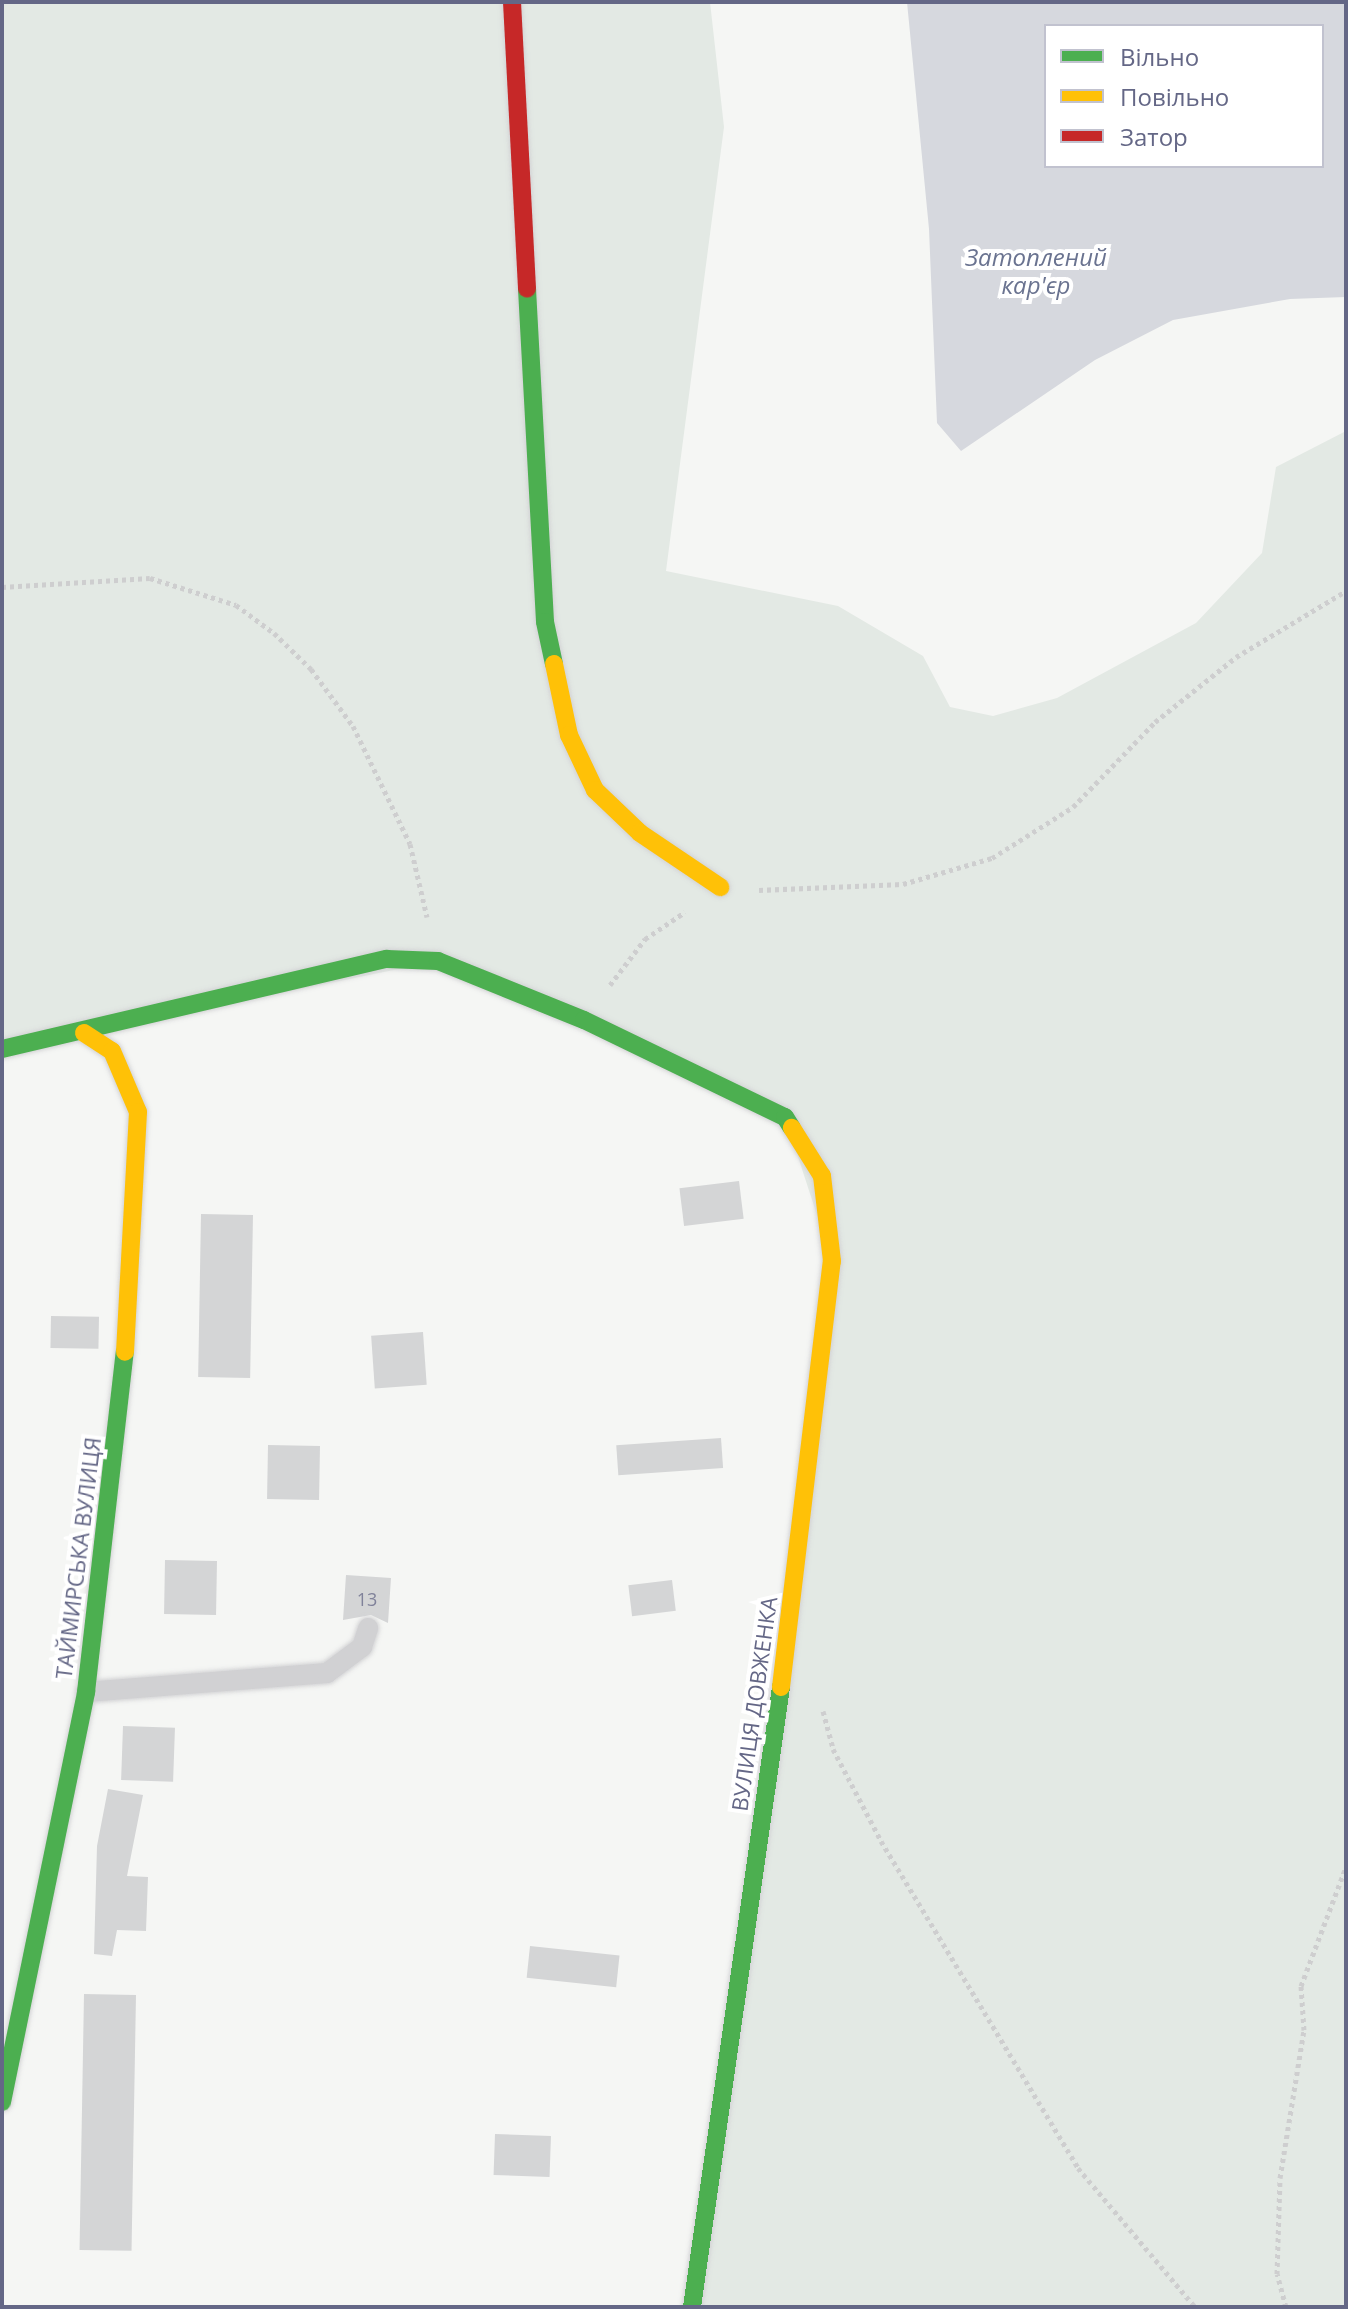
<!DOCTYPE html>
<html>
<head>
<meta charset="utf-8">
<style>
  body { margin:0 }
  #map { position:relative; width:1348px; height:2309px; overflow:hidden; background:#f5f6f4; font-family:"Open Sans",sans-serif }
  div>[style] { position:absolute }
  .green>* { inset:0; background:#e3e9e4 }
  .water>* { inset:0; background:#d6d8de }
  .building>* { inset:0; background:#d4d5d6; transform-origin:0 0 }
  .path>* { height:5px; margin-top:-2.5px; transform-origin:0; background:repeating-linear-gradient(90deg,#cececf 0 4px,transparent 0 8px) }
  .roads { filter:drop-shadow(0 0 2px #d3d3d5) drop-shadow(0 0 2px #d3d3d5) }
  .lane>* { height:20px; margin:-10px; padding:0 10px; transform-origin:10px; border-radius:10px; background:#d1d1d3 }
  .fast>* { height:18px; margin:-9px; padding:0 9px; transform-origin:9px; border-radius:9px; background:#4caf50 }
  .slow>* { height:18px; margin:-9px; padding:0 9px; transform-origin:9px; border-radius:9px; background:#ffc107 }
  .jam>* { height:18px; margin:-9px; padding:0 9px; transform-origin:9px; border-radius:9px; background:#c62828 }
  span { translate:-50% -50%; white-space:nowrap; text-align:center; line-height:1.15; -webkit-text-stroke:8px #fff; paint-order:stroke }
  .number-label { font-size:18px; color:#80829a }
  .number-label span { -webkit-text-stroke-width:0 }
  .street-label { font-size:22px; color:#646786 }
  .water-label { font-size:24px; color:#6a7390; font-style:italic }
  .frame { position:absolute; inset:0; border:4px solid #646786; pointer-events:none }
  .legend { position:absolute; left:1044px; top:24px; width:280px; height:144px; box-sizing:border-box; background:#fff; border:2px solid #c1c2cf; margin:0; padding:10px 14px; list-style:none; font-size:24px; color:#646786 }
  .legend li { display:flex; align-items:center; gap:16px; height:40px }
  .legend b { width:40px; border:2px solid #c1c2cf }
</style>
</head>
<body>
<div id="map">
  <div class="green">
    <i style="clip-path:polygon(2px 2px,710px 2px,724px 127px,666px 571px,838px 606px,923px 656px,950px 707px,993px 716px,1057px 698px,1196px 623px,1262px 553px,1276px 467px,1346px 431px,1346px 2307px,692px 2307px,832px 1261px,785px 1117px,438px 961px,2px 1049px)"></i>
  </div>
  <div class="water">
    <i style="clip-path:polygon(evenodd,907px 2px,1346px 2px,1346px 297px,1290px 299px,1173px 320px,1095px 360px,961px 451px,937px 423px,929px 229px,907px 2px,1046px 26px,1322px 26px,1322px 166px,1046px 166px,1046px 26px)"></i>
  </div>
  <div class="building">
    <i style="left:739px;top:1181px;width:38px;height:60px;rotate:83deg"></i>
    <i style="left:201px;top:1214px;width:52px;height:163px;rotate:1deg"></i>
    <i style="left:51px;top:1316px;width:48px;height:32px;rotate:1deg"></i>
    <i style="left:423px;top:1332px;width:53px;height:52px;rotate:86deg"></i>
    <i style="left:721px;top:1438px;width:30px;height:105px;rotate:86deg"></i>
    <i style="left:268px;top:1445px;width:52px;height:54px;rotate:1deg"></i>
    <i style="left:165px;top:1560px;width:52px;height:54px;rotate:1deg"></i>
    <i style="clip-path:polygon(346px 1575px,391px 1578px,388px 1623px,371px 1615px,343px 1620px)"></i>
    <i style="left:672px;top:1580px;width:31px;height:44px;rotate:83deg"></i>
    <i style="left:123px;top:1726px;width:52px;height:54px;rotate:2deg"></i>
    <i style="clip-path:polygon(108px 1789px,143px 1795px,127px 1876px,148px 1877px,146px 1931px,117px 1930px,112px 1956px,94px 1954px,97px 1846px)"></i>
    <i style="left:530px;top:1946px;width:90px;height:32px;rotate:6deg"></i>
    <i style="left:84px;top:1994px;width:52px;height:256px;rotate:1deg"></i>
    <i style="left:495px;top:2134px;width:56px;height:41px;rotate:2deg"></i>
  </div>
  <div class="path">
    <i style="left:2px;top:587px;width:148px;rotate:-3.5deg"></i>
    <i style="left:150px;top:578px;width:90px;rotate:17.4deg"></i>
    <i style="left:236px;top:605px;width:47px;rotate:36.4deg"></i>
    <i style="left:274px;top:633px;width:52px;rotate:44.2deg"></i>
    <i style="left:311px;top:669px;width:71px;rotate:53.6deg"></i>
    <i style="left:353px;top:726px;width:131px;rotate:64.2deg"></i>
    <i style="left:410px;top:844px;width:75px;rotate:76.9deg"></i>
    <i style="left:759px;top:890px;width:144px;rotate:-2.4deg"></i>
    <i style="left:903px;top:884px;width:93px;rotate:-16.3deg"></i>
    <i style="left:992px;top:858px;width:96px;rotate:-32.2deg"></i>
    <i style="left:1073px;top:807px;width:118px;rotate:-46deg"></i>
    <i style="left:1155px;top:722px;width:104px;rotate:-38.7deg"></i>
    <i style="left:1236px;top:657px;width:128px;rotate:-31deg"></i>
    <i style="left:610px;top:985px;width:58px;rotate:-52.7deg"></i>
    <i style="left:645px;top:939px;width:48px;rotate:-34deg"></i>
    <i style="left:823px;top:1711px;width:39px;rotate:75deg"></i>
    <i style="left:833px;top:1749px;width:104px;rotate:62.4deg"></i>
    <i style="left:881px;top:1841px;width:382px;rotate:58.9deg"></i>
    <i style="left:1078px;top:2168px;width:182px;rotate:49.9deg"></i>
    <i style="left:1286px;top:2307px;width:34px;rotate:-105deg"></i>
    <i style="left:1277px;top:2274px;width:96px;rotate:-88.2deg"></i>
    <i style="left:1280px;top:2178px;width:150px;rotate:-80.8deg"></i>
    <i style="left:1304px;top:2030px;width:44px;rotate:-93.9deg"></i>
    <i style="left:1301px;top:1986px;width:127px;rotate:-69.3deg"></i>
  </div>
  <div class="roads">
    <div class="lane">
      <i style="left:86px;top:1692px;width:242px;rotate:-4.5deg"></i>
      <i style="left:327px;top:1673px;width:44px;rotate:-36.6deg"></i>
      <i style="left:362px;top:1647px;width:20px;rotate:-72deg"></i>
    </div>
    <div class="fast">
      <i style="left:527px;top:289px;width:333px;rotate:86.9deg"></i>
      <i style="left:545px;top:622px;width:43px;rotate:77.9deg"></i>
      <i style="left:2px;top:1049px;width:395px;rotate:-13.2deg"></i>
      <i style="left:387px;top:959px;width:51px;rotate:2.2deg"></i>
      <i style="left:438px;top:961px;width:157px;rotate:22deg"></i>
      <i style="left:584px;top:1020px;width:223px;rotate:25.8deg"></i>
      <i style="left:785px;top:1117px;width:13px;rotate:58deg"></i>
      <i style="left:2px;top:2102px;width:419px;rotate:-78.4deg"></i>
      <i style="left:86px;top:1692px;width:342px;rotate:-83.5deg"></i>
      <i style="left:692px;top:2307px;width:626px;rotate:-81.83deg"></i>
    </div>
    <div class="slow">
      <i style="left:554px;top:664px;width:73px;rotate:78.1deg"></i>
      <i style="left:569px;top:735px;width:61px;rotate:64.7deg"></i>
      <i style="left:595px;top:790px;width:62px;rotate:43.7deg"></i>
      <i style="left:640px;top:833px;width:97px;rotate:34deg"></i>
      <i style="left:84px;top:1033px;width:33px;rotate:33deg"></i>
      <i style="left:112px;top:1051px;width:66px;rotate:66.9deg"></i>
      <i style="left:138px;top:1112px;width:240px;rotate:93.1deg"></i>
      <i style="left:781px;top:1687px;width:429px;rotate:-83.2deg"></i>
      <i style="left:832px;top:1261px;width:86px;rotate:-96.7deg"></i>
      <i style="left:822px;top:1176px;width:57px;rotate:-122deg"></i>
    </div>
    <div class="jam">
      <i style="left:512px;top:2px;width:287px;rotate:87deg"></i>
    </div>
  </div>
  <div class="number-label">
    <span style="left:367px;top:1599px">13</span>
  </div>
  <div class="street-label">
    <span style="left:78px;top:1558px;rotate:-83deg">ТАЙМИРСЬКА ВУЛИЦЯ</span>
    <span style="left:754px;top:1704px;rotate:-82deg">ВУЛИЦЯ ДОВЖЕНКА</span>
  </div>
  <div class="water-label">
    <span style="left:1036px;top:271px">Затоплений<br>кар'єр</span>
  </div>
  <div class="frame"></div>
  <ul class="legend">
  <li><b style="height:10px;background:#4caf50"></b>Вільно</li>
  <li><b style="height:10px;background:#ffc107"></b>Повільно</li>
  <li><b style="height:10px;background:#c62828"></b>Затор</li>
  </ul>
</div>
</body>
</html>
